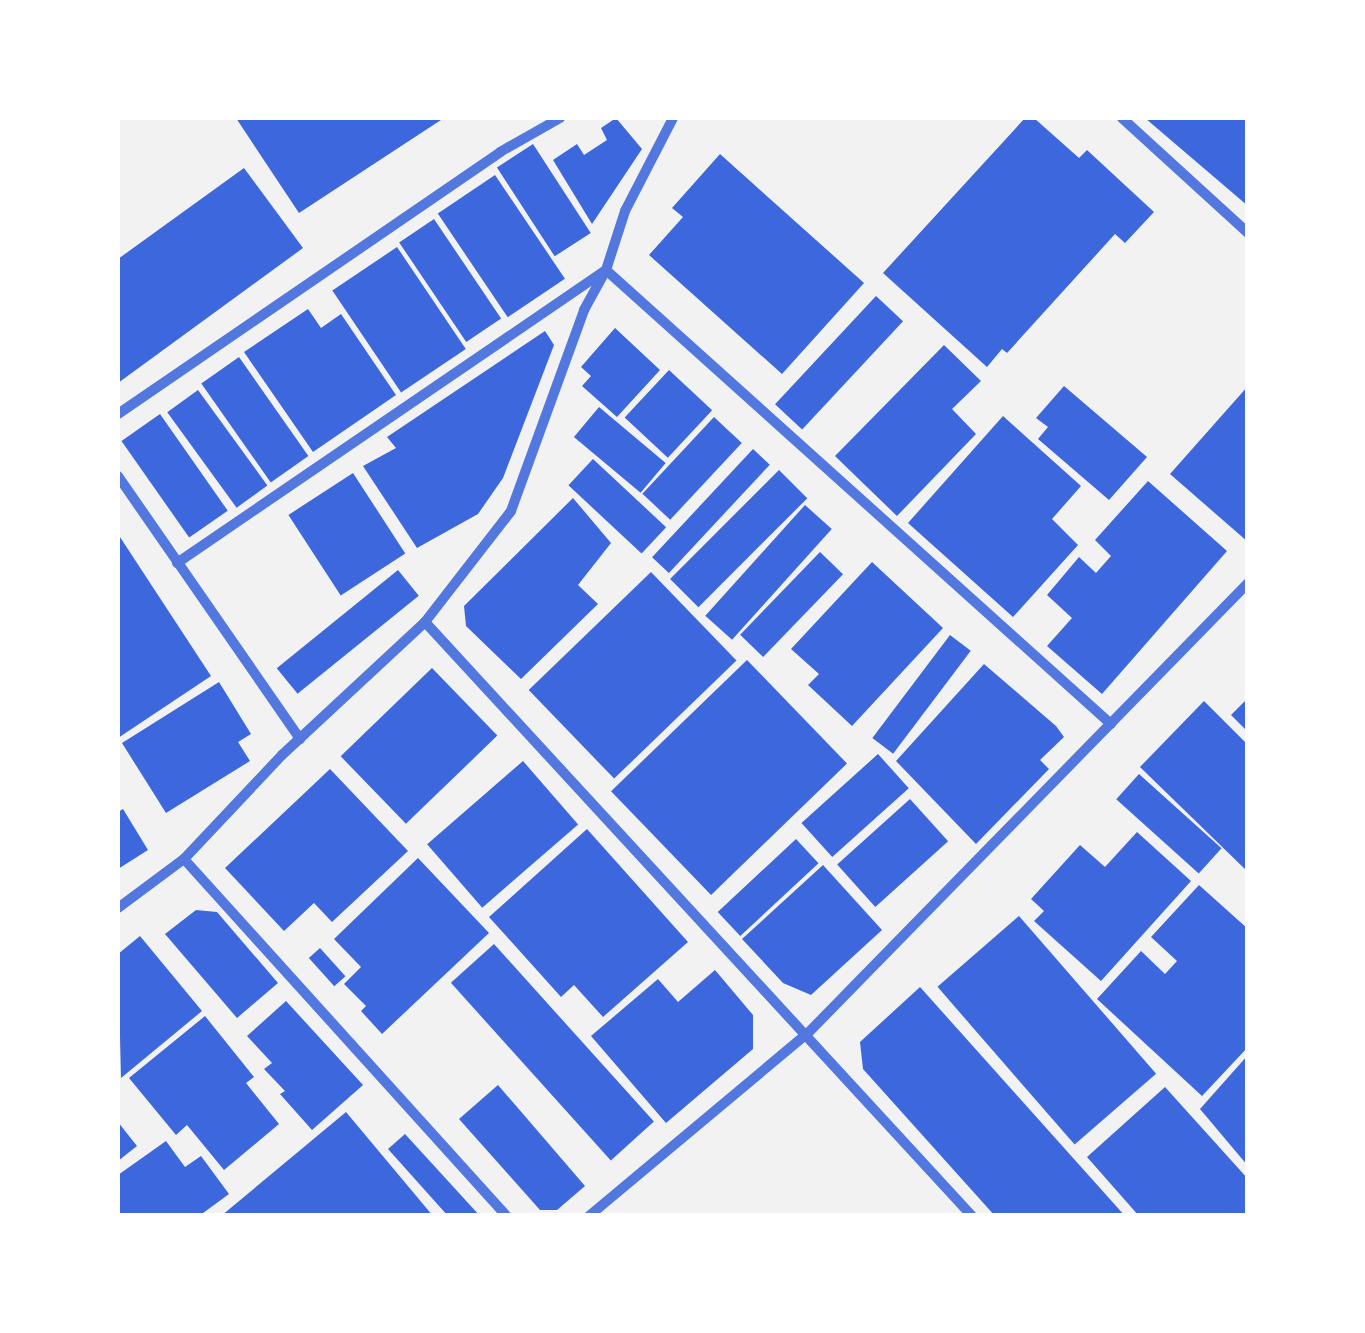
<!DOCTYPE html>
<html>
<head>
<meta charset="utf-8">
<style>
  body { margin:0 }
  #map { position:relative; width:1365px; height:1333px; overflow:hidden; background:#f2f2f2; font-family:Literata,serif }
  div>[style] { position:absolute }
  .building>* { inset:0; background:#3d67dc; transform-origin:0 0 }
  .minor>* { height:10px; margin:-5px; padding:0 5px; transform-origin:5px; border-radius:5px; background:#5277de }
  span { translate:-50% -50%; white-space:nowrap; text-align:center; line-height:1.15; -webkit-text-stroke:10px #fff; paint-order:stroke }
  .frame { position:absolute; inset:0; border:120px solid #fff; pointer-events:none }
</style>
</head>
<body>
<div id="map">
  <div class="building">
    <i style="clip-path:polygon(236px 118px,444px 118px,299px 213px)"></i>
    <i style="clip-path:polygon(616px 118px,642px 149px,592px 224px,553px 160px,577px 144px,584px 155px,607px 140px,601px 128px)"></i>
    <i style="clip-path:polygon(1025px 118px,1034px 118px,1079px 158px,1087px 150px,1154px 212px,1125px 243px,1115px 234px,1007px 353px,1002px 349px,987px 367px,883px 273px)"></i>
    <i style="clip-path:polygon(1145px 118px,1248px 118px,1248px 206px)"></i>
    <i style="left:533px;top:144px;width:106px;height:43px;rotate:57deg"></i>
    <i style="clip-path:polygon(720px 154px,864px 283px,782px 374px,649px 255px,683px 217px,672px 208px)"></i>
    <i style="clip-path:polygon(244px 168px,303px 248px,118px 383px,118px 259px)"></i>
    <i style="left:495px;top:175px;width:125px;height:69px;rotate:56deg"></i>
    <i style="left:434px;top:219px;width:120px;height:42px;rotate:56deg"></i>
    <i style="left:397px;top:247px;width:123px;height:78px;rotate:56deg"></i>
    <i style="left:876px;top:296px;width:37px;height:148px;rotate:43deg"></i>
    <i style="clip-path:polygon(308px 309px,321px 328px,341px 314px,396px 395px,313px 452px,244px 352px)"></i>
    <i style="clip-path:polygon(615px 328px,660px 370px,617px 417px,582px 386px,591px 376px,581px 367px)"></i>
    <i style="clip-path:polygon(545px 331px,554px 345px,503px 478px,478px 514px,417px 548px,363px 466px,396px 448px,387px 437px)"></i>
    <i style="clip-path:polygon(944px 345px,981px 381px,952px 409px,976px 434px,897px 516px,835px 456px)"></i>
    <i style="left:239px;top:357px;width:121px;height:46px;rotate:55deg"></i>
    <i style="left:669px;top:370px;width:59px;height:65px;rotate:43deg"></i>
    <i style="clip-path:polygon(1064px 386px,1147px 457px,1109px 500px,1038px 439px,1048px 427px,1036px 418px)"></i>
    <i style="clip-path:polygon(1248px 386px,1248px 542px,1170px 474px)"></i>
    <i style="left:198px;top:390px;width:118px;height:38px;rotate:54deg"></i>
    <i style="left:599px;top:407px;width:87px;height:39px;rotate:40deg"></i>
    <i style="left:160px;top:414px;width:118px;height:47px;rotate:55deg"></i>
    <i style="clip-path:polygon(1003px 416px,1081px 486px,1052px 519px,1078px 545px,1013px 617px,908px 523px)"></i>
    <i style="left:714px;top:417px;width:38px;height:105px;rotate:43deg"></i>
    <i style="left:753px;top:449px;width:23px;height:148px;rotate:43deg"></i>
    <i style="left:593px;top:459px;width:100px;height:36px;rotate:43deg"></i>
    <i style="left:779px;top:470px;width:40px;height:154px;rotate:45deg"></i>
    <i style="left:353px;top:473px;width:96px;height:77px;rotate:57deg"></i>
    <i style="clip-path:polygon(1148px 481px,1227px 551px,1102px 694px,1047px 646px,1072px 618px,1047px 595px,1079px 557px,1096px 573px,1111px 556px,1095px 540px)"></i>
    <i style="clip-path:polygon(573px 498px,611px 543px,578px 585px,598px 604px,521px 679px,466px 626px,464px 606px)"></i>
    <i style="left:805px;top:505px;width:36px;height:149px;rotate:42deg"></i>
    <i style="clip-path:polygon(118px 534px,211px 676px,118px 738px)"></i>
    <i style="left:820px;top:552px;width:32px;height:115px;rotate:44deg"></i>
    <i style="clip-path:polygon(872px 562px,943px 628px,852px 726px,808px 685px,819px 674px,791px 649px)"></i>
    <i style="left:398px;top:570px;width:33px;height:156px;rotate:51deg"></i>
    <i style="left:651px;top:572px;width:123px;height:170px;rotate:46deg"></i>
    <i style="left:950px;top:635px;width:26px;height:129px;rotate:37deg"></i>
    <i style="left:747px;top:660px;width:144px;height:189px;rotate:46deg"></i>
    <i style="clip-path:polygon(984px 664px,1056px 726px,1064px 737px,1040px 760px,1049px 769px,976px 844px,896px 761px)"></i>
    <i style="left:432px;top:668px;width:94px;height:127px;rotate:46deg"></i>
    <i style="clip-path:polygon(219px 682px,251px 734px,238px 742px,250px 761px,166px 813px,122px 743px)"></i>
    <i style="clip-path:polygon(1248px 698px,1248px 732px,1231px 715px)"></i>
    <i style="clip-path:polygon(1204px 701px,1248px 745px,1248px 872px,1140px 767px)"></i>
    <i style="left:878px;top:754px;width:46px;height:103px;rotate:48deg"></i>
    <i style="left:523px;top:761px;width:84px;height:127px;rotate:49deg"></i>
    <i style="clip-path:polygon(330px 769px,408px 851px,332px 922px,314px 903px,284px 931px,225px 868px)"></i>
    <i style="left:1139px;top:774px;width:111px;height:34px;rotate:42deg"></i>
    <i style="left:910px;top:799px;width:57px;height:98px;rotate:48deg"></i>
    <i style="clip-path:polygon(123px 809px,148px 850px,118px 869px,118px 812px)"></i>
    <i style="clip-path:polygon(587px 829px,688px 942px,603px 1017px,574px 985px,561px 997px,489px 917px)"></i>
    <i style="clip-path:polygon(1137px 832px,1191px 881px,1101px 981px,1034px 921px,1044px 911px,1031px 899px,1080px 845px,1105px 867px)"></i>
    <i style="left:796px;top:839px;width:33px;height:107px;rotate:47deg"></i>
    <i style="clip-path:polygon(418px 858px,489px 933px,382px 1034px,361px 1011px,366px 1006px,344px 984px,361px 967px,334px 939px)"></i>
    <i style="clip-path:polygon(823px 865px,882px 930px,811px 995px,783px 983px,742px 939px)"></i>
    <i style="clip-path:polygon(1199px 885px,1248px 929px,1248px 1047px,1202px 1096px,1097px 999px,1141px 951px,1165px 974px,1177px 961px,1151px 937px)"></i>
    <i style="clip-path:polygon(196px 910px,217px 912px,278px 983px,237px 1018px,165px 934px)"></i>
    <i style="left:1019px;top:916px;width:209px;height:108px;rotate:49deg"></i>
    <i style="clip-path:polygon(140px 936px,202px 1011px,121px 1078px,118px 954px)"></i>
    <i style="left:494px;top:944px;width:239px;height:58px;rotate:48deg"></i>
    <i style="left:320px;top:948px;width:38px;height:15px;rotate:48deg"></i>
    <i style="clip-path:polygon(715px 970px,753px 1015px,753px 1049px,666px 1123px,591px 1036px,658px 979px,678px 1002px)"></i>
    <i style="clip-path:polygon(920px 987px,1125px 1216px,995px 1216px,863px 1069px,860px 1042px)"></i>
    <i style="clip-path:polygon(286px 1001px,363px 1085px,312px 1130px,280px 1094px,285px 1091px,264px 1069px,272px 1063px,247px 1036px)"></i>
    <i style="clip-path:polygon(205px 1016px,254px 1077px,246px 1083px,279px 1124px,224px 1170px,187px 1125px,176px 1135px,129px 1078px)"></i>
    <i style="clip-path:polygon(1248px 1055px,1248px 1166px,1200px 1109px)"></i>
    <i style="clip-path:polygon(498px 1085px,585px 1186px,557px 1210px,540px 1210px,459px 1119px)"></i>
    <i style="clip-path:polygon(1165px 1087px,1248px 1179px,1248px 1216px,1139px 1216px,1087px 1157px)"></i>
    <i style="clip-path:polygon(346px 1112px,433px 1216px,221px 1216px)"></i>
    <i style="clip-path:polygon(118px 1122px,137px 1146px,118px 1161px)"></i>
    <i style="clip-path:polygon(405px 1134px,480px 1216px,448px 1216px,388px 1149px)"></i>
    <i style="clip-path:polygon(166px 1141px,185px 1167px,201px 1156px,229px 1194px,199px 1216px,118px 1216px,118px 1175px)"></i>
  </div>
  <div class="minor">
    <i style="left:1122px;top:118px;width:171px;rotate:42.4deg"></i>
    <i style="left:118px;top:414px;width:463px;rotate:-34.4deg"></i>
    <i style="left:500px;top:152px;width:69px;rotate:-29.5deg"></i>
    <i style="left:118px;top:476px;width:320px;rotate:55.3deg"></i>
    <i style="left:177px;top:563px;width:520px;rotate:-34.33deg"></i>
    <i style="left:606px;top:270px;width:679px;rotate:41.96deg"></i>
    <i style="left:425px;top:622px;width:807px;rotate:47.36deg"></i>
    <i style="left:184px;top:859px;width:481px;rotate:47.9deg"></i>
    <i style="left:118px;top:908px;width:82px;rotate:-36.6deg"></i>
    <i style="left:184px;top:859px;width:143px;rotate:-46.7deg"></i>
    <i style="left:282px;top:755px;width:195px;rotate:-42.9deg"></i>
    <i style="left:425px;top:622px;width:140px;rotate:-52.2deg"></i>
    <i style="left:511px;top:511px;width:214px;rotate:-70deg"></i>
    <i style="left:584px;top:310px;width:46px;rotate:-61.2deg"></i>
    <i style="left:606px;top:270px;width:62px;rotate:-72.1deg"></i>
    <i style="left:625px;top:211px;width:105px;rotate:-62.7deg"></i>
    <i style="left:589px;top:1216px;width:285px;rotate:-39.9deg"></i>
    <i style="left:808px;top:1033px;width:629px;rotate:-45.64deg"></i>
  </div>
  <div class="frame"></div>
</div>
</body>
</html>
